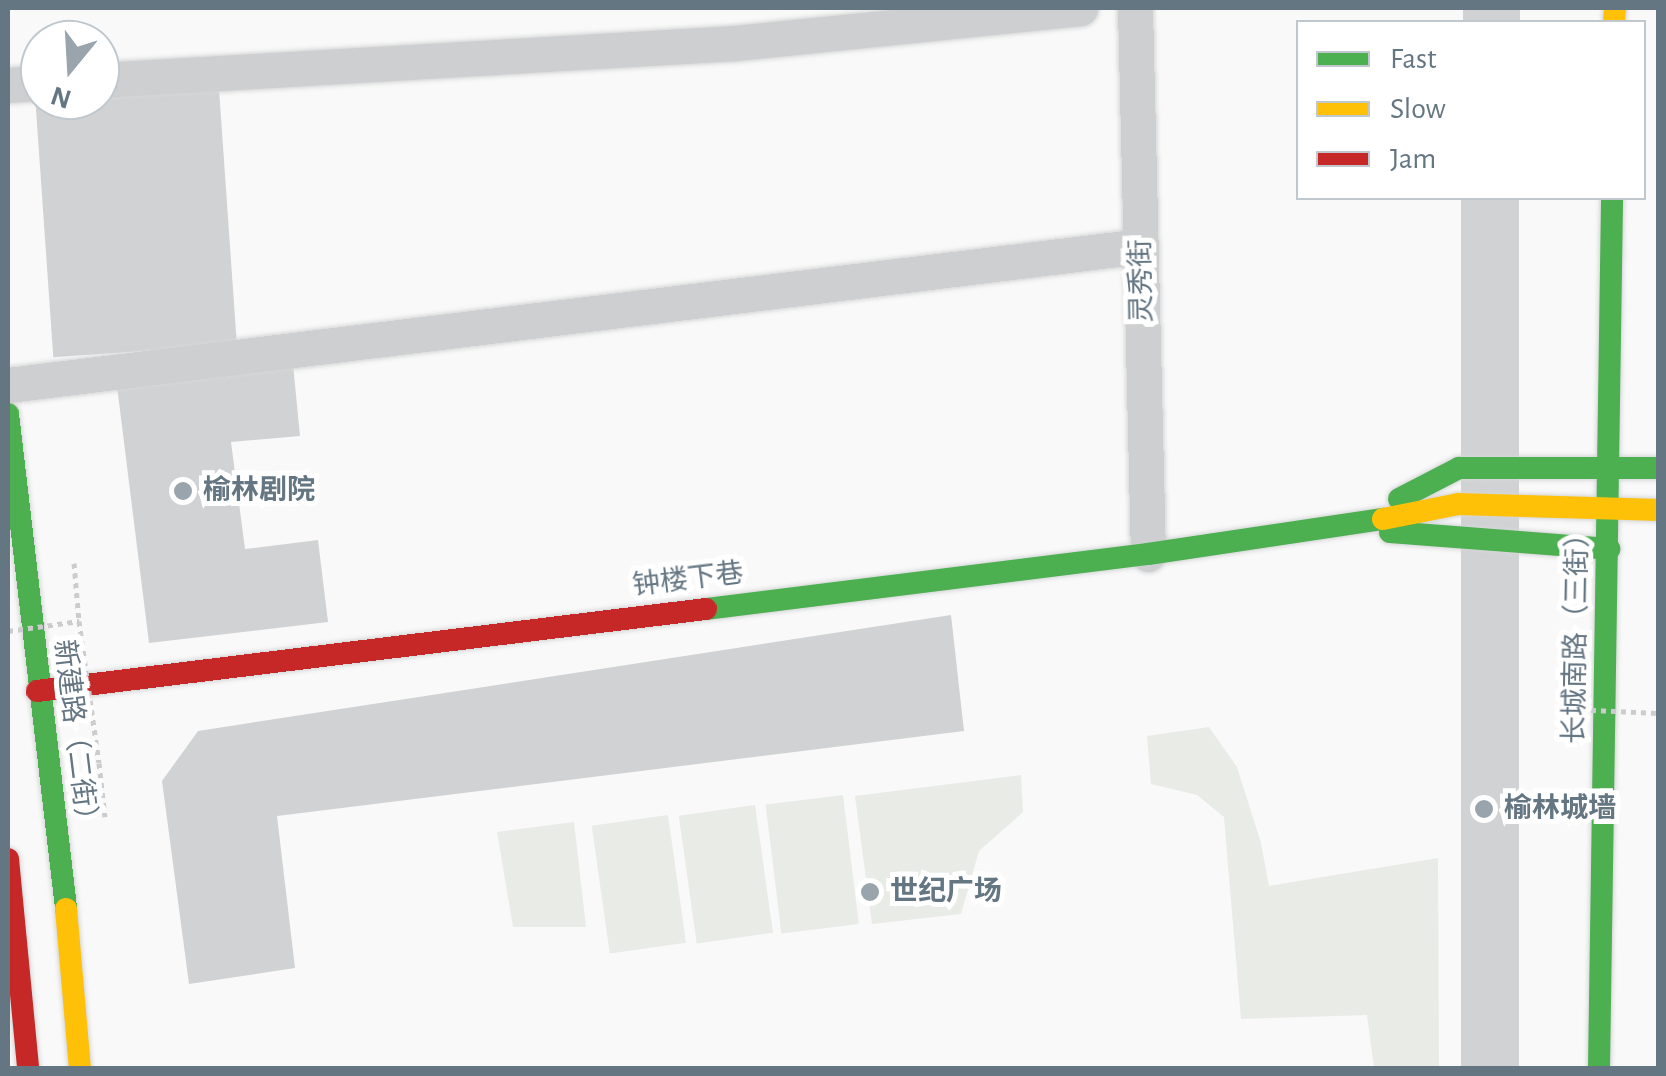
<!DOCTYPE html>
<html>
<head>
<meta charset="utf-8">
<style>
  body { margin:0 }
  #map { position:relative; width:1666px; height:1076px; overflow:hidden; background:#f9f9f9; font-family:"Alegreya Sans","Noto Sans SC",sans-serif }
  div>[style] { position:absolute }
  .green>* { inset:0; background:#e8ebe6; transform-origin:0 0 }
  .building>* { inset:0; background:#d0d2d3; transform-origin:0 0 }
  .path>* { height:5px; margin-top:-2.5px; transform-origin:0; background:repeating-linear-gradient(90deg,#cbcccd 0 5px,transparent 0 10px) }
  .roads { filter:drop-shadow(0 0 2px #d5d6d7) drop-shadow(0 0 2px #d5d6d7) }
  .street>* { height:35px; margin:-17.5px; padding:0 17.5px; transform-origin:17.5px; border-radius:17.5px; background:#cecfd0 }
  .fast>* { height:22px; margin:-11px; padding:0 11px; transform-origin:11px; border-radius:11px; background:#4caf50 }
  .slow>* { height:22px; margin:-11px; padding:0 11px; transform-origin:11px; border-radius:11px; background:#ffc107 }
  .jam>* { height:22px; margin:-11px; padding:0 11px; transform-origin:11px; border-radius:11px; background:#c62828 }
  .path-bridge>* { height:5px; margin-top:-2.5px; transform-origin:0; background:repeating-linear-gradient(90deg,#cbcccd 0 5px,transparent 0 10px) }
  .dots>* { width:28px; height:28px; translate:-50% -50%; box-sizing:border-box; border:5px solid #fff; border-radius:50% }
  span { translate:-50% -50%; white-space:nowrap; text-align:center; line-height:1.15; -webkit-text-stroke:10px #fff; paint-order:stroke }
  .street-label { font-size:28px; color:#657683 }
  .poi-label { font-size:28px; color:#657683; font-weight:700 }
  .left { translate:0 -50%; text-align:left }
  .frame { position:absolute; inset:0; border:10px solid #657683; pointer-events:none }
  .legend { position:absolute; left:1296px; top:20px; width:350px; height:180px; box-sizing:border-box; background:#fff; border:2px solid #c1c8cd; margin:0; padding:12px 18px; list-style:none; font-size:30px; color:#657683 }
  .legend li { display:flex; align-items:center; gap:20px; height:50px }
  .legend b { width:50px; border:2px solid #c1c8cd }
  .north { position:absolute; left:20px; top:20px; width:100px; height:100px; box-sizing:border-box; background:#fff; border:2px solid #c1c8cd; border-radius:50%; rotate:198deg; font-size:28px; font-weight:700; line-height:40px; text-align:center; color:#657683 }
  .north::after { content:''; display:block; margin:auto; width:35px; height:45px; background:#99a4ac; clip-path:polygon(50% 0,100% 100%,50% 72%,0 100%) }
</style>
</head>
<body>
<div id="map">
  <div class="green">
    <i style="clip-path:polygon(1209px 727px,1237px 767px,1261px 843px,1269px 886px,1438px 858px,1439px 1068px,1374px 1068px,1367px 1015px,1241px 1019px,1224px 817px,1197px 795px,1151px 784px,1147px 736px)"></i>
    <i style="clip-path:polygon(1021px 775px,1023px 812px,979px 851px,961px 914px,872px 924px,855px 796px)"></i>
    <i style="left:843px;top:795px;width:130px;height:78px;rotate:83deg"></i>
    <i style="left:755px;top:805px;width:129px;height:77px;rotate:82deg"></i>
    <i style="left:668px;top:815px;width:129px;height:77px;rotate:82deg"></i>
    <i style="clip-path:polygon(574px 822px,586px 927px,513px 927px,497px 832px)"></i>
  </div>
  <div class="building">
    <i style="left:1463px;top:8px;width:57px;height:14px"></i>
    <i style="left:219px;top:89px;width:256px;height:184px;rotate:86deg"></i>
    <i style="left:1461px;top:198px;width:58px;height:870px"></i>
    <i style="clip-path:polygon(292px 354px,300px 436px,231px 442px,245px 549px,318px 540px,328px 622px,149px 643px,116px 378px)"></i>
    <i style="clip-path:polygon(951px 615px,964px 731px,277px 816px,295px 968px,189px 984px,162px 781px,198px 731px)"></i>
  </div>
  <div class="path">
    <i style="left:74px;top:563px;width:58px;rotate:85.1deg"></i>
    <i style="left:99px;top:763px;width:54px;rotate:83.7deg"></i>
  </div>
  <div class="roads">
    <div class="street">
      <i style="left:1135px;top:8px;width:546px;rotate:88.64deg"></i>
      <i style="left:100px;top:80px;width:637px;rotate:-3.33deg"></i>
      <i style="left:736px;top:43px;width:346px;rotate:-5.8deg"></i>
      <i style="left:8px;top:85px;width:32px;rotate:-4deg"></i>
      <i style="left:8px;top:385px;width:1141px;rotate:-6.99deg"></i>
    </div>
    <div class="fast">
      <i style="left:8px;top:414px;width:498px;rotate:83.3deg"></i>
      <i style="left:1399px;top:499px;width:68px;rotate:-27.3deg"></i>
      <i style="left:1459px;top:468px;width:199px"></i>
      <i style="left:1390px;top:532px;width:220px;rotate:4.4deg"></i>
      <i style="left:706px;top:609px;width:445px;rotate:-7.1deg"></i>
      <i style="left:1148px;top:554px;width:238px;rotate:-8.5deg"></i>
      <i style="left:1599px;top:1068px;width:870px;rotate:-89.14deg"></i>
    </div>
    <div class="slow">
      <i style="left:1614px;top:22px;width:14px;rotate:-86deg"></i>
      <i style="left:1383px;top:519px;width:77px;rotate:-11.2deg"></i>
      <i style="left:1459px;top:504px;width:199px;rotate:1.7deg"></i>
      <i style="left:66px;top:909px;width:160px;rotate:85deg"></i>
    </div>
    <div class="jam">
      <i style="left:37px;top:691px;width:674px;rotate:-6.99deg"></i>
      <i style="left:8px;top:859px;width:210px;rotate:84.5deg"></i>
    </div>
  </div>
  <div class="path-bridge">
    <i style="left:8px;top:631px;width:72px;rotate:-8deg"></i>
    <i style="left:79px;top:621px;width:143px;rotate:82deg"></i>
    <i style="left:1571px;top:709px;width:87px;rotate:2.6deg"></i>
  </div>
  <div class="dots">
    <i style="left:183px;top:491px;background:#99a4ac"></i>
    <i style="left:1484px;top:809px;background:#99a4ac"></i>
    <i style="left:870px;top:892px;background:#99a4ac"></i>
  </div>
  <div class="street-label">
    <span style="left:1142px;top:281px;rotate:-91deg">灵秀街</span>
    <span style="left:688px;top:580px;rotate:-7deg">钟楼下巷</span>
    <span style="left:1577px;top:632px;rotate:-89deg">长城南路（三街）</span>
    <span style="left:75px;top:737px;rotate:83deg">新建路（二街）</span>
  </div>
  <div class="poi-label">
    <span class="left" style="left:203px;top:491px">榆林剧院</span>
    <span class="left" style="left:1504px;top:809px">榆林城墙</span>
    <span class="left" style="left:890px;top:892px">世纪广场</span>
  </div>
  <div class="frame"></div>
  <ul class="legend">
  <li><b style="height:12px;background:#4caf50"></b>Fast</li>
  <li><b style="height:12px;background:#ffc107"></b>Slow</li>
  <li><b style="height:12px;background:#c62828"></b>Jam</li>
  </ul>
  <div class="north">N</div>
</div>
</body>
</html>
